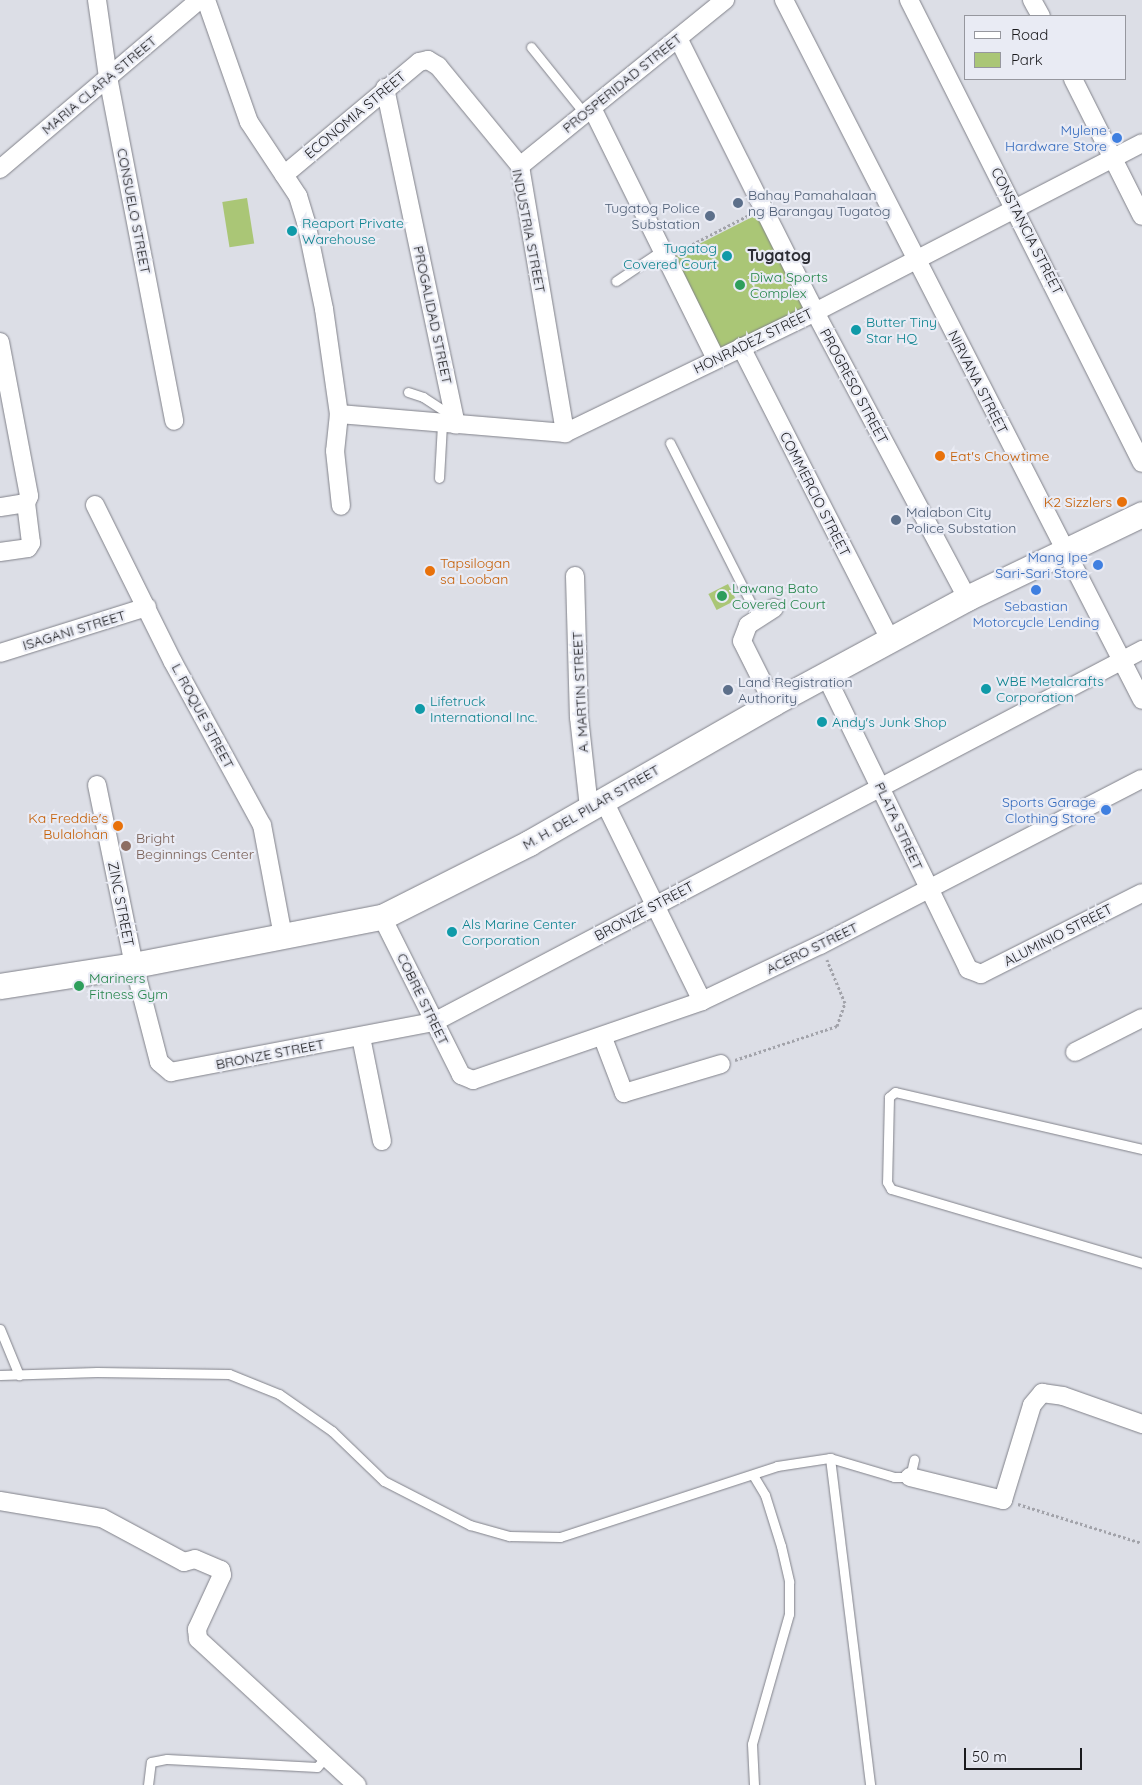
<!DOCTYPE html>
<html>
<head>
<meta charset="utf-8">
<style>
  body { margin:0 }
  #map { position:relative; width:1142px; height:1785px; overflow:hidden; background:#dcdee6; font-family:Quicksand,sans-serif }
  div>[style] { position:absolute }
  .green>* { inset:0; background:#aac676; transform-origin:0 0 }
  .path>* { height:3px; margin-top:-1.5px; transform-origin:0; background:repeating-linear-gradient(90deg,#a2a3aa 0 2.5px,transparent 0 5px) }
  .roads { filter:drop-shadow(0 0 1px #81828a) drop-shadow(0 0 1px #81828a) }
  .service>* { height:9px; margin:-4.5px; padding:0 4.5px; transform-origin:4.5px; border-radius:4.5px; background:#fff }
  .minor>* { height:18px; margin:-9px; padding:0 9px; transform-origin:9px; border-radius:9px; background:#fff }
  .secondary>* { height:25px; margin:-12.5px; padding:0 12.5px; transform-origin:12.5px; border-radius:12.5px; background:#fff }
  .dots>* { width:14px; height:14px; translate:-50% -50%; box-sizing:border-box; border:2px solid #e9ebf4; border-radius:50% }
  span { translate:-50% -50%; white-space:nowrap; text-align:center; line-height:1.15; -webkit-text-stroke:4.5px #e9ebf4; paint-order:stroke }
  .street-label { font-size:14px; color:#1a1a1d }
  .shop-label { font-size:14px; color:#366cbe }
  .right { translate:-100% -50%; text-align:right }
  .service-label { font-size:14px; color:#4e5e75 }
  .left { translate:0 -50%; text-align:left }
  .culture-label { font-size:14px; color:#0d838f }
  .leisure-label { font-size:14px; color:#27864d }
  .food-label { font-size:14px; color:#c56008 }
  .education-label { font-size:14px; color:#785e54 }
  .quarter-label { font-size:16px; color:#2c2d34; font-weight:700 }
  .legend { position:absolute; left:964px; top:15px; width:162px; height:65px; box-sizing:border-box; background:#e9ebf4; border:1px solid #96979e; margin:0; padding:6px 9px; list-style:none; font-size:15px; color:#1a1a1d }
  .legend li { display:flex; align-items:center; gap:10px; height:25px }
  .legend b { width:25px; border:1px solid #96979e }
  .scale { position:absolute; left:964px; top:1748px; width:118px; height:22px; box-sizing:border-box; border:2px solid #1a1a1d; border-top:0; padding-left:6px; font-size:15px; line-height:18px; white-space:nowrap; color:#1a1a1d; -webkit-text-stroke:4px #e9ebf4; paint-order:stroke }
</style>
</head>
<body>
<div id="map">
  <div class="green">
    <i style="left:247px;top:198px;width:46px;height:25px;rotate:81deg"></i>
    <i style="left:762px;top:212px;width:111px;height:106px;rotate:63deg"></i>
    <i style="left:728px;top:584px;width:18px;height:22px;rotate:63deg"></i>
  </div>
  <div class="path">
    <i style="left:679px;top:251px;width:79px;rotate:-27.2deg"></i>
    <i style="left:735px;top:1060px;width:108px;rotate:-18.4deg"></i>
    <i style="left:837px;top:1026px;width:24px;rotate:-71deg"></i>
    <i style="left:845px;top:1003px;width:47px;rotate:-112.7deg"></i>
    <i style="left:1018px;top:1504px;width:130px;rotate:17.5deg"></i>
  </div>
  <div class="roads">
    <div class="service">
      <i style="left:531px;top:47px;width:85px;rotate:51.2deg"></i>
      <i style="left:616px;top:281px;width:54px;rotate:-33.7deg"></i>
      <i style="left:408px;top:392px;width:16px;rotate:18deg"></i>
      <i style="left:423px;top:397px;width:37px;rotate:33deg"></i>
      <i style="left:670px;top:443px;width:195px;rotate:63.2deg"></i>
      <i style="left:439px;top:478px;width:54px;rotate:-86.8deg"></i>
      <i style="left:1142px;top:1149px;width:253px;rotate:-167deg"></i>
      <i style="left:895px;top:1092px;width:8px;rotate:140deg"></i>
      <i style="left:889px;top:1097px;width:85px;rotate:91.3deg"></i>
      <i style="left:887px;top:1182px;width:8px;rotate:60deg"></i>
      <i style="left:891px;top:1189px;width:262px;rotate:16.4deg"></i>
      <i style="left:0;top:1329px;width:50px;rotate:67.6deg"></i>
      <i style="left:0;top:1375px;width:97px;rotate:-1.8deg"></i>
      <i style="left:97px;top:1372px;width:132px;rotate:0.9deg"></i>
      <i style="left:229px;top:1374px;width:54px;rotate:21.8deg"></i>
      <i style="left:279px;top:1394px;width:65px;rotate:34.9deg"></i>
      <i style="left:332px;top:1431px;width:72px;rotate:43.9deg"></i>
      <i style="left:384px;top:1481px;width:97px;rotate:27.1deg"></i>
      <i style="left:470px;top:1525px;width:41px;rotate:15.8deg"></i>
      <i style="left:509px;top:1536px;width:51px;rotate:1.1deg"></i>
      <i style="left:560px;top:1537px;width:228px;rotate:-18.1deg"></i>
      <i style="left:777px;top:1466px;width:54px;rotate:-8.6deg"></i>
      <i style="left:830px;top:1458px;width:67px;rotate:16.5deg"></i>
      <i style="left:894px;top:1477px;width:16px"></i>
      <i style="left:910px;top:1477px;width:18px;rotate:-77deg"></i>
      <i style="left:830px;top:1458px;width:329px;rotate:83deg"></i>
      <i style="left:753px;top:1475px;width:23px;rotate:59deg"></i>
      <i style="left:765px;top:1495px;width:53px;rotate:72.6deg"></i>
      <i style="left:781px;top:1546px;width:37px;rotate:77deg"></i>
      <i style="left:789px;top:1582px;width:32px;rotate:90deg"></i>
      <i style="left:789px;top:1614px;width:135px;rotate:105.9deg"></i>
      <i style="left:752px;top:1744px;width:41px;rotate:87.2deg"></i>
      <i style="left:148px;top:1785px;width:23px;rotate:-83deg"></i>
      <i style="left:151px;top:1762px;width:16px;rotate:-11deg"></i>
      <i style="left:167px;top:1759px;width:150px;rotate:3.1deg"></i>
      <i style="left:317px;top:1767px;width:15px;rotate:-48deg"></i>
    </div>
    <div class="minor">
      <i style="left:97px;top:0;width:78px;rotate:81.9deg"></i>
      <i style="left:108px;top:77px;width:350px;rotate:79.1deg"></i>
      <i style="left:206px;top:0;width:129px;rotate:70.6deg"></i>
      <i style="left:249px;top:122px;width:89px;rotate:56.5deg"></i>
      <i style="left:298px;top:196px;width:27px;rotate:73deg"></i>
      <i style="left:306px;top:222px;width:89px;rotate:78.3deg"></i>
      <i style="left:324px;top:309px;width:106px;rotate:81.9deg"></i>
      <i style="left:339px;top:414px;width:37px;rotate:96deg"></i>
      <i style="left:335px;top:451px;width:55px;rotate:83.8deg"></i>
      <i style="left:784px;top:0;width:786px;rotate:62.91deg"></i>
      <i style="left:909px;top:0;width:518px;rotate:63.29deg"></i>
      <i style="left:1032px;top:0;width:18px;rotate:61deg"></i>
      <i style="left:678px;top:38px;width:306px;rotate:63.4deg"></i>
      <i style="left:815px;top:312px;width:324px;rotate:62deg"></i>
      <i style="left:1073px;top:79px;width:153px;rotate:63.3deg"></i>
      <i style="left:385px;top:88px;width:344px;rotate:78.1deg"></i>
      <i style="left:592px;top:108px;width:280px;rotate:63.7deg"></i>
      <i style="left:520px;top:166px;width:264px;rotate:-39deg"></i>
      <i style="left:0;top:169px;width:261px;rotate:-40.3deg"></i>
      <i style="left:284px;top:175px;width:176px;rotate:-39.9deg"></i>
      <i style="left:419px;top:62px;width:9px;rotate:-13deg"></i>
      <i style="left:428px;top:60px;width:12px;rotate:31deg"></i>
      <i style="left:438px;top:66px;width:129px;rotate:50.6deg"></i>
      <i style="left:520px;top:166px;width:271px;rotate:80.4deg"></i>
      <i style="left:0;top:342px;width:157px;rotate:79.3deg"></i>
      <i style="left:29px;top:496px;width:8px;rotate:113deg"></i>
      <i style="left:26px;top:503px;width:26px;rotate:171deg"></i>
      <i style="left:741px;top:347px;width:329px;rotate:63deg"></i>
      <i style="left:339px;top:414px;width:227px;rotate:4.8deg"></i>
      <i style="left:565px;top:433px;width:278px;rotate:-25.8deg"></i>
      <i style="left:815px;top:312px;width:368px;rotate:-27.3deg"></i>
      <i style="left:95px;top:505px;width:175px;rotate:63.6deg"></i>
      <i style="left:173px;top:662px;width:186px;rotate:61.4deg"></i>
      <i style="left:262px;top:825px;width:113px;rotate:79.3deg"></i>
      <i style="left:0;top:552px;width:28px;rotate:-8deg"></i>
      <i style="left:28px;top:548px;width:6px;rotate:-59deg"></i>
      <i style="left:31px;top:543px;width:40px;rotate:-97.1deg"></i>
      <i style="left:575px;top:576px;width:141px;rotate:88.4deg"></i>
      <i style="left:579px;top:717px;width:92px;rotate:83.7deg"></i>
      <i style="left:0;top:653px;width:154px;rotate:-17.4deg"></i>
      <i style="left:826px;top:676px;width:326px;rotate:64.1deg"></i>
      <i style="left:968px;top:969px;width:14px;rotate:21deg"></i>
      <i style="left:981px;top:974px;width:180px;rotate:-26.7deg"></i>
      <i style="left:773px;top:703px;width:69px;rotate:-116.6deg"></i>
      <i style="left:742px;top:641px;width:17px;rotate:-69deg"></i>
      <i style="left:748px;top:625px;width:31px;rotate:-33deg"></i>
      <i style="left:97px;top:785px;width:184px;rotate:78.4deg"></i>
      <i style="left:134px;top:965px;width:100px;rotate:75.5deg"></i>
      <i style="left:159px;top:1062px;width:16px;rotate:40deg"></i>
      <i style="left:171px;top:1072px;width:268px;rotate:-10.8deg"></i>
      <i style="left:434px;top:1022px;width:800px;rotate:-27.72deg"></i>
      <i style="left:603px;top:799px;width:225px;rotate:63.9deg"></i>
      <i style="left:382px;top:917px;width:177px;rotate:63.4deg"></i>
      <i style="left:461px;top:1075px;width:13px;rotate:23deg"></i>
      <i style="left:473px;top:1080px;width:242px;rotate:-19deg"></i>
      <i style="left:702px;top:1001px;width:131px;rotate:-25.4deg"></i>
      <i style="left:820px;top:945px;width:362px;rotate:-27.3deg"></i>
      <i style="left:361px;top:1037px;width:106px;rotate:78.6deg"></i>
      <i style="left:603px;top:1038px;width:59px;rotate:69.1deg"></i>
      <i style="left:624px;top:1093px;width:101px;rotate:-16.6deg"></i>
      <i style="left:1075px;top:1052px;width:75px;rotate:-26.9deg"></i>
      <i style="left:910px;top:1477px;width:96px;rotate:13.9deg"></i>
      <i style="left:1003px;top:1500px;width:99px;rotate:-73deg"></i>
      <i style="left:1032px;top:1405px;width:16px;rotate:-50deg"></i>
      <i style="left:1042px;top:1393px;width:21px;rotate:8deg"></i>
      <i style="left:1063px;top:1396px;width:84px;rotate:19.5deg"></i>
      <i style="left:0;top:1501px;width:103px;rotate:9.5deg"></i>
      <i style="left:102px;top:1518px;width:93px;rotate:28.2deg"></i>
      <i style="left:184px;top:1562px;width:11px;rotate:-15deg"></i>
      <i style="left:195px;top:1559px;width:28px;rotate:23deg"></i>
      <i style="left:221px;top:1570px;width:5px;rotate:79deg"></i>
      <i style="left:222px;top:1575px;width:60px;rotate:114.8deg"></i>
      <i style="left:197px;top:1629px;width:10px;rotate:84deg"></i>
      <i style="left:198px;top:1639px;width:216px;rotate:42.6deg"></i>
    </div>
    <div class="secondary">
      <i style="left:0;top:986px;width:136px;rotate:-8.9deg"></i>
      <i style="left:134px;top:965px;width:253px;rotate:-11deg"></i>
      <i style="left:382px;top:917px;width:165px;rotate:-26.7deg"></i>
      <i style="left:529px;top:843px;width:281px;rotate:-29.8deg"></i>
      <i style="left:773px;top:703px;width:221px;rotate:-28.4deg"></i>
      <i style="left:967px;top:598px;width:194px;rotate:-25.6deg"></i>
    </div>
  </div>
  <div class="dots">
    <i style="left:1117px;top:138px;background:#3f7fe0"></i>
    <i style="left:738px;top:203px;background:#5c6f8a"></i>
    <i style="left:710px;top:216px;background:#5c6f8a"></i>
    <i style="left:292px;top:231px;background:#0f9aa8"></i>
    <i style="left:727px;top:256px;background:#0f9aa8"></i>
    <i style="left:740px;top:285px;background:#2e9e5b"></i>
    <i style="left:856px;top:330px;background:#0f9aa8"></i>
    <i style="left:940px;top:456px;background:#e8710a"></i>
    <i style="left:1122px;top:502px;background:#e8710a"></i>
    <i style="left:896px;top:520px;background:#5c6f8a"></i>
    <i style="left:1098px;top:565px;background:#3f7fe0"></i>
    <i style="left:430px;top:571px;background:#e8710a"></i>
    <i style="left:1036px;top:590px;background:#3f7fe0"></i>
    <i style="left:722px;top:596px;background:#2e9e5b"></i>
    <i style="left:986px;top:689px;background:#0f9aa8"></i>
    <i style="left:728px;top:690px;background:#5c6f8a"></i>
    <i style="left:420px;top:709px;background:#0f9aa8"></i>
    <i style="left:822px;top:722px;background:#0f9aa8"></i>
    <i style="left:1106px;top:810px;background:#3f7fe0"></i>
    <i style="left:118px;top:826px;background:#e8710a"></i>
    <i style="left:126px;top:846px;background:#8d6e63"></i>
    <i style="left:452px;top:932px;background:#0f9aa8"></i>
    <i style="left:79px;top:986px;background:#2e9e5b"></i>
  </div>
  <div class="street-label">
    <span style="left:622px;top:83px;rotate:-39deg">PROSPERIDAD STREET</span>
    <span style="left:99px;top:85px;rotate:-40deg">MARIA CLARA STREET</span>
    <span style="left:355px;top:115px;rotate:-40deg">ECONOMIA STREET</span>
    <span style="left:134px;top:211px;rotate:79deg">CONSUELO STREET</span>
    <span style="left:529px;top:231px;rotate:79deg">INDUSTRIA STREET</span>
    <span style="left:1027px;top:231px;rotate:63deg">CONSTANCIA STREET</span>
    <span style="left:433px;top:315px;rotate:78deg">PROGALIDAD STREET</span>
    <span style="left:753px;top:341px;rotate:-26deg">HONRADEZ STREET</span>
    <span style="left:978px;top:382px;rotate:63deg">NIRVANA STREET</span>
    <span style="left:854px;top:386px;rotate:62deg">PROGRESO STREET</span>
    <span style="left:815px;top:494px;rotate:63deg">COMMERCIO STREET</span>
    <span style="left:74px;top:630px;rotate:-17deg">ISAGANI STREET</span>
    <span style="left:580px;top:692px;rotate:-93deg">A. MARTIN STREET</span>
    <span style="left:203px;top:716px;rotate:62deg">L. ROQUE STREET</span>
    <span style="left:591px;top:807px;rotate:-30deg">M. H. DEL PILAR STREET</span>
    <span style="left:899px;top:826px;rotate:65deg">PLATA STREET</span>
    <span style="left:121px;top:904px;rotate:79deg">ZINC STREET</span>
    <span style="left:644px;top:911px;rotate:-28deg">BRONZE STREET</span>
    <span style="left:1058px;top:935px;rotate:-27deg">ALUMINIO STREET</span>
    <span style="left:812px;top:948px;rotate:-26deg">ACERO STREET</span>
    <span style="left:423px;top:999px;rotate:64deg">COBRE STREET</span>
    <span style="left:270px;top:1054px;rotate:-11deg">BRONZE STREET</span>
  </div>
  <div class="shop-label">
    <span class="right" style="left:1107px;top:138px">Mylene<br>Hardware Store</span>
    <span class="right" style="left:1088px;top:565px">Mang Ipe<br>Sari-Sari Store</span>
    <span style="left:1036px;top:614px">Sebastian<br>Motorcycle Lending</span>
    <span class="right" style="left:1096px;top:810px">Sports Garage<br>Clothing Store</span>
  </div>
  <div class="service-label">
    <span class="left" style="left:748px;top:203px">Bahay Pamahalaan<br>ng Barangay Tugatog</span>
    <span class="right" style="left:700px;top:216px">Tugatog Police<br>Substation</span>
    <span class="left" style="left:906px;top:520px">Malabon City<br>Police Substation</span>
    <span class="left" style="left:738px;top:690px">Land Registration<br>Authority</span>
  </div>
  <div class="culture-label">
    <span class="left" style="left:302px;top:231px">Reaport Private<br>Warehouse</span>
    <span class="right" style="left:717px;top:256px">Tugatog<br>Covered Court</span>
    <span class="left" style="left:866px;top:330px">Butter Tiny<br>Star HQ</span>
    <span class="left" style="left:996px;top:689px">WBE Metalcrafts<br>Corporation</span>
    <span class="left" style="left:430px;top:709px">Lifetruck<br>International Inc.</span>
    <span class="left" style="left:832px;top:722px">Andy's Junk Shop</span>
    <span class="left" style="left:462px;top:932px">Als Marine Center<br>Corporation</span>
  </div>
  <div class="leisure-label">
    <span class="left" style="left:750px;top:285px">Diwa Sports<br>Complex</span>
    <span class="left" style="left:732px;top:596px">Lawang Bato<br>Covered Court</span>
    <span class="left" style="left:89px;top:986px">Mariners<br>Fitness Gym</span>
  </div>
  <div class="food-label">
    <span class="left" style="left:950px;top:456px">Eat's Chowtime</span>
    <span class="right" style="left:1112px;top:502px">K2 Sizzlers</span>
    <span class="left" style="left:440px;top:571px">Tapsilogan<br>sa Looban</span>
    <span class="right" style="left:108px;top:826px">Ka Freddie's<br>Bulalohan</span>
  </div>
  <div class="education-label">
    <span class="left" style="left:136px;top:846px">Bright<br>Beginnings Center</span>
  </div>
  <div class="quarter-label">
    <span style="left:779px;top:255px">Tugatog</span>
  </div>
  <ul class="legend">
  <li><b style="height:6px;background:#fff"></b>Road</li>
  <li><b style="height:14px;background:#aac676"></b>Park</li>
  </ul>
  <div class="scale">50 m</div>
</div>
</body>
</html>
